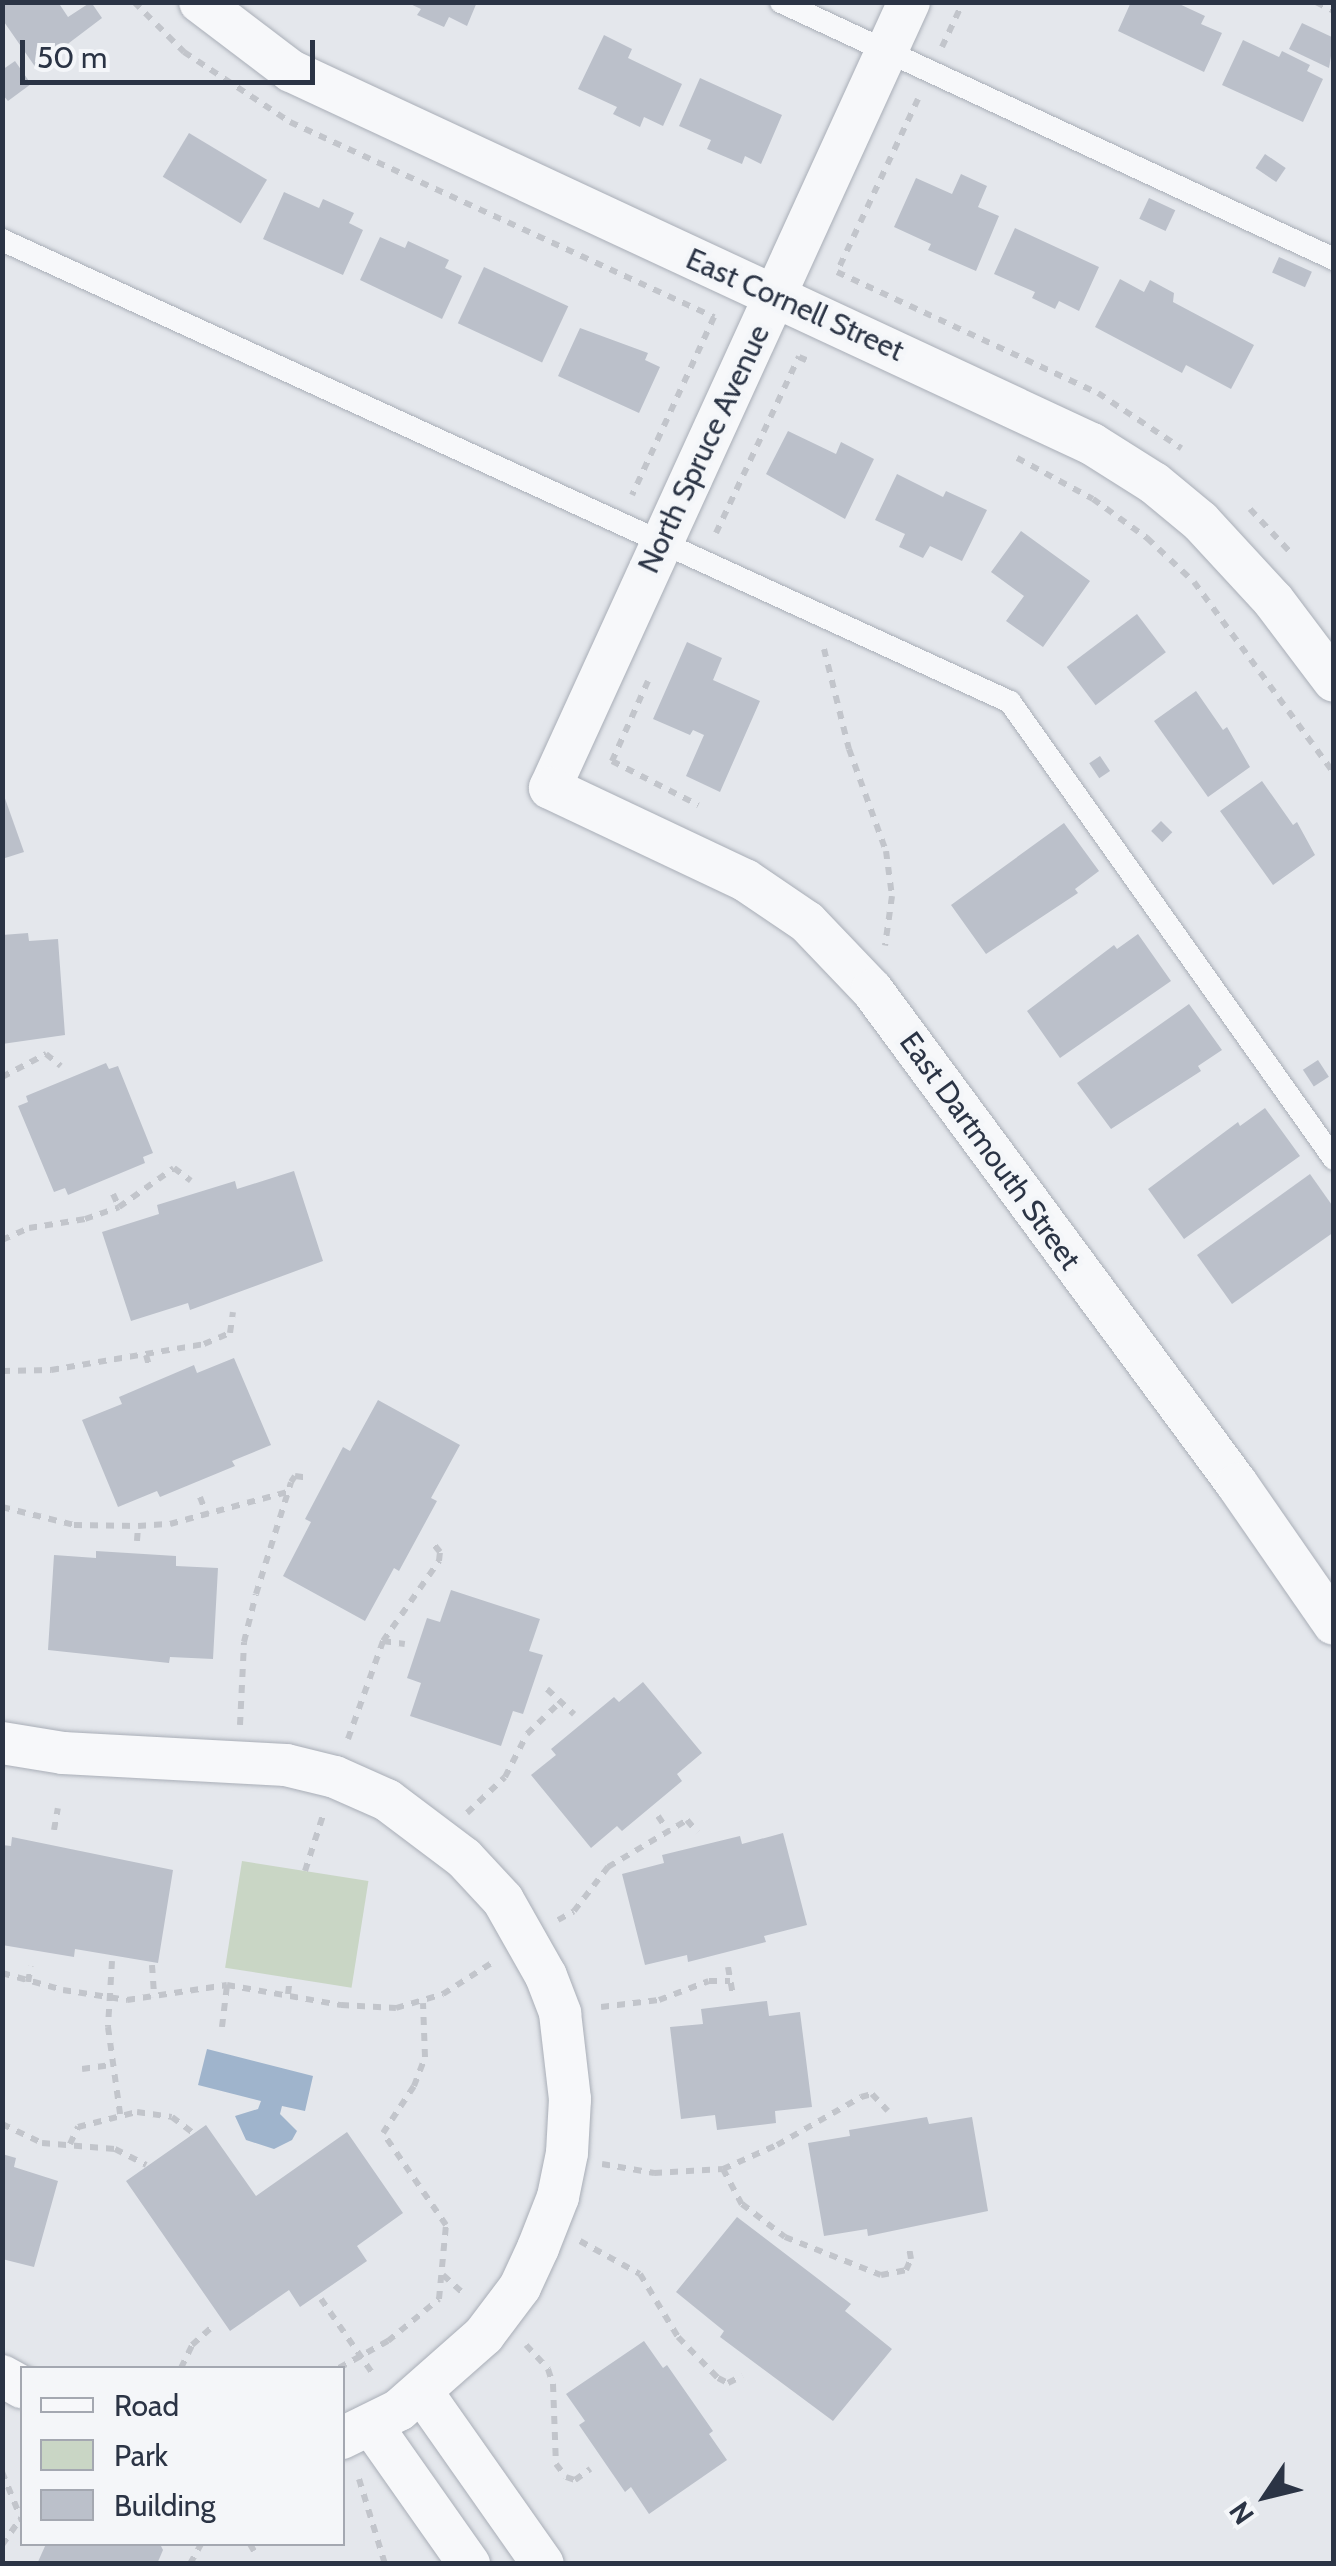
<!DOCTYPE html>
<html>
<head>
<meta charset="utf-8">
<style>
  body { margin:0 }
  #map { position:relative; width:1336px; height:2566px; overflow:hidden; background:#e4e7ec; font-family:Cabin,sans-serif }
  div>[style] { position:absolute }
  .green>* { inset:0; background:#c9d6c5; transform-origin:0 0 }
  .water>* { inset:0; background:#9fb4cc }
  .building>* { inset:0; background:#bbc0ca; transform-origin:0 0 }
  .path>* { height:6px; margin-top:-3px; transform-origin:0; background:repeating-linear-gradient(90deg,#c2c5cb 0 8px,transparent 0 16px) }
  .roads { filter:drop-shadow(0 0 2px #a9aeb7) drop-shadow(0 0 2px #a9aeb7) }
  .service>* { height:22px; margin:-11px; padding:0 11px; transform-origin:11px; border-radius:11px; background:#f7f8fa }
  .minor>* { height:42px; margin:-21px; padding:0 21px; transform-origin:21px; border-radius:21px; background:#f7f8fa }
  span { translate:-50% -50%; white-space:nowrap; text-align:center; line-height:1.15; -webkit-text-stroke:9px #f4f6f9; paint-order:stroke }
  .street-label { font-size:30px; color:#2b3445 }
  .frame { position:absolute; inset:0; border:5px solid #2b3445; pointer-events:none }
  .legend { position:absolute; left:20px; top:2366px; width:325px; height:180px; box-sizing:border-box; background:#f4f6f9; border:2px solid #a4a8b1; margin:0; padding:12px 18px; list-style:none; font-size:30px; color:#2b3445 }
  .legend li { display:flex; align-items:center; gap:20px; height:50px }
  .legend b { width:50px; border:2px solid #a4a8b1 }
  .north { position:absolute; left:1216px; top:2446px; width:100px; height:100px; -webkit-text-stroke:8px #f4f6f9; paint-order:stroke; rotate:235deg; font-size:28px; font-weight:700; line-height:40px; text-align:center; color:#2b3445 }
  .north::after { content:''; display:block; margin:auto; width:35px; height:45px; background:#2b3445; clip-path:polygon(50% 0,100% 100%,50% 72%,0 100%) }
  .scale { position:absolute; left:20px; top:40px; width:295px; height:45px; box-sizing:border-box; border:5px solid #2b3445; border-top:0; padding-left:12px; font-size:30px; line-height:35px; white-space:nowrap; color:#2b3445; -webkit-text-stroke:8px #f4f6f9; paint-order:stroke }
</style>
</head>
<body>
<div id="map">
  <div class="green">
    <i style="left:242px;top:1861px;width:128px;height:108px;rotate:9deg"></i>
  </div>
  <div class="water">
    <i style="clip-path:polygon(207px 2049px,313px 2076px,305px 2111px,282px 2106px,280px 2114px,297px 2131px,292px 2140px,274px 2149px,246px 2140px,235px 2116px,258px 2109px,261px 2101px,198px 2085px)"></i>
  </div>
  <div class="building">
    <i style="clip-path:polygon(2px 2px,58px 2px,68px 17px,91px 2px,102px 18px,36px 68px,2px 19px)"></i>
    <i style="clip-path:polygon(406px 2px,477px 2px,467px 26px,449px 17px,444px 27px,417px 15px,421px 9px)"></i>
    <i style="clip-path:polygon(1131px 2px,1175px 2px,1205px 16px,1201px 24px,1222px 33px,1204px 72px,1118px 31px)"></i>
    <i style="clip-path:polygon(1302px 23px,1334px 38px,1329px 68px,1289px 49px)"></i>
    <i style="clip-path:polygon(604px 35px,632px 49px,628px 58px,682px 84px,663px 126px,644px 117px,640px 127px,613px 114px,617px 107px,578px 89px)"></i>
    <i style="clip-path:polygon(1243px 40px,1279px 57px,1282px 51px,1310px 65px,1307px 71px,1323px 79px,1303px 122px,1222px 85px)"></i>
    <i style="clip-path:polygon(15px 61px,31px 84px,8px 101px,2px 94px,2px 70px)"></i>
    <i style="clip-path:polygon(700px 78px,782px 115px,761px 164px,745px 156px,742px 164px,707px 149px,711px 140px,679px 126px)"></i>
    <i style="left:189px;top:133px;width:91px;height:51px;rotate:31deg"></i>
    <i style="left:1265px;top:154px;width:25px;height:17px;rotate:34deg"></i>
    <i style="clip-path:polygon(961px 174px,987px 186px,978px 207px,999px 216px,976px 271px,928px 250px,931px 244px,894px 227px,916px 178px,952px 194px)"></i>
    <i style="clip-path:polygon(284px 192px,319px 208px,323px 199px,354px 213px,349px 223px,363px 230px,343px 275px,263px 239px)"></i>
    <i style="left:1149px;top:198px;width:29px;height:23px;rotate:25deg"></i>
    <i style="clip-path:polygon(1015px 228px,1099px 267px,1079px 311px,1059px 301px,1055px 309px,1032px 298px,1035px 292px,994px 274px)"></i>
    <i style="clip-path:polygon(380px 237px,405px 248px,408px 241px,449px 260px,445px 268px,462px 276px,442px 319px,360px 280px)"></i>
    <i style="left:1279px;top:257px;width:36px;height:17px;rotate:24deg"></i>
    <i style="left:484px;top:267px;width:93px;height:62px;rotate:25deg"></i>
    <i style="clip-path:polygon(1120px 279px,1144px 292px,1150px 280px,1174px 293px,1173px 302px,1254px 345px,1231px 389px,1186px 365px,1182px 373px,1095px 327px)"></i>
    <i style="clip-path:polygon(580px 328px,648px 353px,645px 360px,660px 367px,639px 413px,558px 376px)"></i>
    <i style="clip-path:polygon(788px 431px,836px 454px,841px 442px,874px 459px,845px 519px,766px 474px)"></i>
    <i style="clip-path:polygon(897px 474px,943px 497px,946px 491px,987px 510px,962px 561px,930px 546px,923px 558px,899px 547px,905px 534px,875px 520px)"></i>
    <i style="clip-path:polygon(1021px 531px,1090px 581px,1043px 647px,1006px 621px,1024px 596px,991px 572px)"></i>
    <i style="left:1137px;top:614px;width:48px;height:88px;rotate:53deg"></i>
    <i style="clip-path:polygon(687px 642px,722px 658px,713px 680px,760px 701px,720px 792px,686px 776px,704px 735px,693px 730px,690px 735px,653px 719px)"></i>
    <i style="clip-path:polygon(1196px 691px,1223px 730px,1227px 727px,1250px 767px,1208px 797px,1154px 721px)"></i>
    <i style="left:1100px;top:756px;width:18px;height:13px;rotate:56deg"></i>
    <i style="clip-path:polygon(1262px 781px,1293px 825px,1297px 822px,1315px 855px,1273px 885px,1220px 811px)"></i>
    <i style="clip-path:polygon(2px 790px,24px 852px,2px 859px)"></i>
    <i style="left:1161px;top:821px;width:16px;height:14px;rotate:45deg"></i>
    <i style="clip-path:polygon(1064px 823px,1099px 871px,1075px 889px,1078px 893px,986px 954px,951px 905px)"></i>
    <i style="clip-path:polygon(28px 933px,29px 941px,58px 939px,65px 1035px,2px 1044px,2px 935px)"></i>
    <i style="clip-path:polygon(1138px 934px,1171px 981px,1060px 1058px,1027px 1011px,1114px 945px,1117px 949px)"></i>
    <i style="clip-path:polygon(1189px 1004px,1222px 1050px,1198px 1066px,1201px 1071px,1111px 1129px,1077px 1083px)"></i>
    <i style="left:1318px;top:1060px;width:20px;height:18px;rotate:57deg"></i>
    <i style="clip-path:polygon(106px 1063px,109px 1069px,118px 1066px,153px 1153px,143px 1157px,145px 1163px,68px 1195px,65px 1188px,54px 1192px,18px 1106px,28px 1102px,26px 1096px)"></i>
    <i style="clip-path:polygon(1265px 1108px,1300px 1156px,1184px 1239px,1148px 1189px,1238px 1122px,1240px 1126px)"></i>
    <i style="clip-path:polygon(294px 1171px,323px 1261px,190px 1310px,188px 1303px,131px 1321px,102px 1232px,159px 1214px,157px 1205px,235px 1181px,237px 1189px)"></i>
    <i style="clip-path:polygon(1310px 1174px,1334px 1208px,1334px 1232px,1232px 1304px,1197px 1255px)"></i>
    <i style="clip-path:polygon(234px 1358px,271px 1445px,232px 1461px,235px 1466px,160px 1497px,157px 1491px,118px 1507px,82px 1420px,122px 1404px,119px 1397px,194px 1365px,197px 1373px)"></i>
    <i style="clip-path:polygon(378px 1400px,460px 1445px,431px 1498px,437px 1501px,399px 1571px,394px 1568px,365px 1621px,283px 1576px,311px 1522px,305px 1519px,343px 1447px,350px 1451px)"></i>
    <i style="clip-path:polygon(96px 1551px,176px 1556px,176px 1566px,218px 1568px,213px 1659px,170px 1657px,169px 1663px,48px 1650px,54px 1555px,96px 1558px)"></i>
    <i style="clip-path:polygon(451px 1590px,540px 1619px,529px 1651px,543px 1655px,523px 1714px,513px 1711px,501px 1746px,410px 1716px,421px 1683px,407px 1678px,427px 1618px,440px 1622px)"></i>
    <i style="clip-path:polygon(643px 1682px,702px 1753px,677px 1774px,682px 1781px,622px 1831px,617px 1826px,591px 1848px,531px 1775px,556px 1755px,551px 1749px,614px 1697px,619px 1702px)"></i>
    <i style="clip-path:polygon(783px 1833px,807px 1925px,764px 1936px,766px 1942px,688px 1962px,687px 1955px,645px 1965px,622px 1874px,664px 1863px,662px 1855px,740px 1836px,742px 1844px)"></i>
    <i style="clip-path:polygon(12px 1837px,173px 1870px,158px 1963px,75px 1949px,74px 1957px,2px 1945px,2px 1845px,11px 1846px)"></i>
    <i style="clip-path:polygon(767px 2001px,769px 2016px,800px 2012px,812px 2107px,775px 2111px,776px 2123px,717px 2130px,715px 2115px,681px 2119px,670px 2027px,703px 2024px,701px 2009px)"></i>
    <i style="clip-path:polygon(927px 2117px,929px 2124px,972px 2117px,988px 2211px,868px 2236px,867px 2229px,824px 2236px,808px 2143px,850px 2136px,849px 2130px)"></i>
    <i style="clip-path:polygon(206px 2125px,256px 2196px,347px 2132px,403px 2213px,357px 2246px,367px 2261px,300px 2307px,289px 2290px,230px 2331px,126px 2181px)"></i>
    <i style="clip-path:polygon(2px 2154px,16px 2158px,14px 2167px,58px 2181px,34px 2267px,2px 2259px)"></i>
    <i style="clip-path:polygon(737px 2217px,851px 2304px,845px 2311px,892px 2349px,833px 2421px,720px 2337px,724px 2331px,676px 2292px)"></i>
    <i style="clip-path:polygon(644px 2341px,663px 2368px,667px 2365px,713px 2431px,709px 2434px,727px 2460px,649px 2514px,631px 2487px,625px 2492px,579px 2425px,585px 2421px,566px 2394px)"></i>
    <i style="clip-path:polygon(46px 2544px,160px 2544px,163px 2550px,157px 2564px,37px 2564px)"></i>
  </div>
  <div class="path">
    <i style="left:134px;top:2px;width:71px;rotate:45deg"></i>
    <i style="left:184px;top:52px;width:127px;rotate:33.4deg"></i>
    <i style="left:290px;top:122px;width:467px;rotate:24.7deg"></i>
    <i style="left:714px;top:317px;width:196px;rotate:114.7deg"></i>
    <i style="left:1316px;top:2px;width:20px;rotate:27deg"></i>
    <i style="left:942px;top:47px;width:50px;rotate:-65deg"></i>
    <i style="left:918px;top:99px;width:191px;rotate:115.1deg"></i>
    <i style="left:837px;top:272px;width:288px;rotate:24.9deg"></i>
    <i style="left:1098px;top:393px;width:100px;rotate:33.5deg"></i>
    <i style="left:1017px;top:458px;width:86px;rotate:28.3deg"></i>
    <i style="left:1093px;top:499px;width:67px;rotate:35.8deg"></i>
    <i style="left:1147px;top:538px;width:64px;rotate:43.1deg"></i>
    <i style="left:1194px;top:582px;width:237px;rotate:53.8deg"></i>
    <i style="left:1250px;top:509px;width:57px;rotate:47.1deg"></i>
    <i style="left:716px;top:533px;width:195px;rotate:-64.8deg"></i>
    <i style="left:799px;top:357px;width:8px;rotate:23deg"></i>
    <i style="left:824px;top:649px;width:103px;rotate:76deg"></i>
    <i style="left:849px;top:749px;width:109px;rotate:70.1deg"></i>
    <i style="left:886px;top:851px;width:45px;rotate:82.4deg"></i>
    <i style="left:892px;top:896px;width:50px;rotate:98deg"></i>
    <i style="left:648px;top:681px;width:88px;rotate:114.2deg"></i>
    <i style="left:612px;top:761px;width:97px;rotate:27.1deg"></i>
    <i style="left:2px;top:1077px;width:50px;rotate:-27.6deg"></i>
    <i style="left:46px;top:1054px;width:19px;rotate:39deg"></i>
    <i style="left:113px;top:1194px;width:14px;rotate:65deg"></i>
    <i style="left:2px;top:1240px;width:30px;rotate:-24deg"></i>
    <i style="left:29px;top:1228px;width:57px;rotate:-9.1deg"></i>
    <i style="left:85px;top:1219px;width:36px;rotate:-19deg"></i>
    <i style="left:119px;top:1207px;width:67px;rotate:-35.3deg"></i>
    <i style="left:174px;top:1168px;width:21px;rotate:37deg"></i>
    <i style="left:146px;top:1355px;width:15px;rotate:74deg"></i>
    <i style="left:2px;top:1371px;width:49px;rotate:-1.2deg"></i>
    <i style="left:51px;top:1370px;width:155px;rotate:-9.6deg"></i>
    <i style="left:204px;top:1344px;width:28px;rotate:-23deg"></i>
    <i style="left:230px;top:1333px;width:21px;rotate:-82deg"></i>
    <i style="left:200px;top:1497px;width:19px;rotate:69deg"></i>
    <i style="left:2px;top:1507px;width:74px;rotate:14deg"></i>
    <i style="left:74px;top:1525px;width:64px;rotate:0.9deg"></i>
    <i style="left:138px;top:1526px;width:32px;rotate:-4deg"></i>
    <i style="left:170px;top:1524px;width:121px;rotate:-15.3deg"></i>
    <i style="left:137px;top:1541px;width:15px;rotate:-86deg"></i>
    <i style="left:383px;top:1641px;width:22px;rotate:8deg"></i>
    <i style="left:547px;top:1689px;width:37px;rotate:43deg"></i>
    <i style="left:240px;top:1725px;width:83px;rotate:-87.2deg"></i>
    <i style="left:244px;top:1642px;width:49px;rotate:-76deg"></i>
    <i style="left:256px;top:1594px;width:117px;rotate:-72.6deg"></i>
    <i style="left:291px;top:1482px;width:7px;rotate:-56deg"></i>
    <i style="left:295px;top:1476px;width:15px;rotate:8deg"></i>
    <i style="left:348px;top:1739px;width:104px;rotate:-70.3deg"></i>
    <i style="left:383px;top:1641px;width:98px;rotate:-55deg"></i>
    <i style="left:439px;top:1561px;width:9px;rotate:-84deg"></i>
    <i style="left:440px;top:1552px;width:13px;rotate:-129deg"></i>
    <i style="left:467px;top:1813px;width:52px;rotate:-43.5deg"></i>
    <i style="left:505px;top:1777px;width:48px;rotate:-62.9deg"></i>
    <i style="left:527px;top:1734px;width:43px;rotate:-44.1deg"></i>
    <i style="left:658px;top:1816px;width:18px;rotate:56deg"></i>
    <i style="left:54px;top:1830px;width:22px;rotate:-80deg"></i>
    <i style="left:305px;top:1871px;width:62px;rotate:-72.1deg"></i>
    <i style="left:558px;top:1920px;width:18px;rotate:-29deg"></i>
    <i style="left:574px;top:1911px;width:56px;rotate:-52.3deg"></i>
    <i style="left:608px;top:1867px;width:92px;rotate:-30.7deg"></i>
    <i style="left:687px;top:1820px;width:16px;rotate:50deg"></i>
    <i style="left:112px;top:1961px;width:66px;rotate:93.5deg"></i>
    <i style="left:108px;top:2027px;width:88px;rotate:82.1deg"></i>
    <i style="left:152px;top:1965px;width:32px;rotate:86deg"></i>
    <i style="left:728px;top:1967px;width:28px;rotate:80deg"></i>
    <i style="left:2px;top:1973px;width:63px;rotate:15.6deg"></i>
    <i style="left:63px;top:1990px;width:65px;rotate:8.9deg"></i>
    <i style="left:127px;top:2000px;width:101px;rotate:-8.5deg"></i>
    <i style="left:227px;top:1985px;width:116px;rotate:10deg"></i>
    <i style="left:341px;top:2005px;width:55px;rotate:3.1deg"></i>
    <i style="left:396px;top:2008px;width:49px;rotate:-16.6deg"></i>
    <i style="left:443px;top:1994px;width:59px;rotate:-32.6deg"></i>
    <i style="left:28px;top:1982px;width:16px;rotate:-79deg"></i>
    <i style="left:288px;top:1994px;width:16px;rotate:-83deg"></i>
    <i style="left:601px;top:2007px;width:58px;rotate:-6.9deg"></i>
    <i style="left:659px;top:2000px;width:53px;rotate:-20.8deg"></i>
    <i style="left:709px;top:1981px;width:21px"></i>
    <i style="left:222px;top:2027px;width:42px;rotate:-83.2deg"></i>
    <i style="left:82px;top:2069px;width:29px;rotate:-8deg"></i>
    <i style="left:2px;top:2124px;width:44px;rotate:25.4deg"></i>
    <i style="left:42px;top:2143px;width:73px;rotate:4.7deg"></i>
    <i style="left:115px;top:2149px;width:35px;rotate:27deg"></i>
    <i style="left:70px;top:2144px;width:19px;rotate:-65deg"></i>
    <i style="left:78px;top:2127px;width:61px;rotate:-14.3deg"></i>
    <i style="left:137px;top:2112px;width:35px;rotate:8deg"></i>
    <i style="left:172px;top:2117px;width:25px;rotate:37deg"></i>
    <i style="left:602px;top:2164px;width:53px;rotate:9.8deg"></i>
    <i style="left:654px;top:2173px;width:69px;rotate:-3.3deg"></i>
    <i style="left:723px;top:2169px;width:59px;rotate:-24deg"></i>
    <i style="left:777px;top:2145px;width:97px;rotate:-29.7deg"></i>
    <i style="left:861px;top:2097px;width:11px;rotate:-15deg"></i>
    <i style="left:872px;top:2094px;width:23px;rotate:47deg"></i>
    <i style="left:723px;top:2169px;width:40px;rotate:62deg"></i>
    <i style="left:742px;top:2204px;width:54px;rotate:37.5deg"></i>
    <i style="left:785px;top:2237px;width:103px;rotate:21.6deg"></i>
    <i style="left:881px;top:2275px;width:25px;rotate:-11deg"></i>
    <i style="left:906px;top:2270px;width:12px;rotate:-66deg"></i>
    <i style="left:911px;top:2259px;width:11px;rotate:-100deg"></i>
    <i style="left:580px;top:2241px;width:68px;rotate:28.8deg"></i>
    <i style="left:640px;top:2274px;width:74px;rotate:58.9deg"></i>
    <i style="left:678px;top:2337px;width:57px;rotate:45.7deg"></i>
    <i style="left:718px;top:2378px;width:11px;rotate:27deg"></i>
    <i style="left:728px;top:2383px;width:16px;rotate:-27deg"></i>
    <i style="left:443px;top:2275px;width:31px;rotate:42deg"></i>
    <i style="left:321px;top:2299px;width:95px;rotate:55.3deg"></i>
    <i style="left:526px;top:2345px;width:33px;rotate:47deg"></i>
    <i style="left:548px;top:2369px;width:16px;rotate:72deg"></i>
    <i style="left:553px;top:2384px;width:80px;rotate:87.9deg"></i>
    <i style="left:556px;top:2464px;width:16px;rotate:52deg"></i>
    <i style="left:566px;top:2477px;width:9px;rotate:18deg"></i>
    <i style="left:575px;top:2480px;width:19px;rotate:-36deg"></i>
    <i style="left:181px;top:2368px;width:25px;rotate:-64deg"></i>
    <i style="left:192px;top:2345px;width:25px;rotate:-42deg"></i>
    <i style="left:339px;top:2368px;width:56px;rotate:-28.9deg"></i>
    <i style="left:388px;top:2341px;width:66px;rotate:-39.5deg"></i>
    <i style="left:439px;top:2299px;width:74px;rotate:-84.6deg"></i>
    <i style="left:446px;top:2225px;width:112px;rotate:-124.4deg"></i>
    <i style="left:383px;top:2133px;width:56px;rotate:-56.6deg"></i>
    <i style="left:414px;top:2086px;width:31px;rotate:-69deg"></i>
    <i style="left:425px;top:2057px;width:54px;rotate:-92.1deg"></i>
    <i style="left:2px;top:2472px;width:53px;rotate:67.8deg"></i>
    <i style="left:359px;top:2479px;width:89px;rotate:73deg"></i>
    <i style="left:250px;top:2544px;width:8px;rotate:60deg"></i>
    <i style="left:2px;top:2545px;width:33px;rotate:-55deg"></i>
    <i style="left:190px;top:2564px;width:23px;rotate:-61deg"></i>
  </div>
  <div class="roads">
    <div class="service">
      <i style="left:781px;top:2px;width:610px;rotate:24.93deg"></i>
      <i style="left:2px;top:240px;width:1109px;rotate:24.62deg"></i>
      <i style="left:1010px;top:702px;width:560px;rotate:54.66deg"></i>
    </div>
    <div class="minor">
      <i style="left:200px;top:2px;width:114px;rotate:37.2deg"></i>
      <i style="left:291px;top:71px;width:884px;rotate:24.97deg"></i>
      <i style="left:1092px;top:444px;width:73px;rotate:32.2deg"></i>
      <i style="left:1154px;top:483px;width:60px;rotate:39.6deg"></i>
      <i style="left:1200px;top:521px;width:108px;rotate:47.3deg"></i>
      <i style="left:1273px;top:600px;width:101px;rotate:53deg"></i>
      <i style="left:909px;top:2px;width:864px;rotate:114.55deg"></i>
      <i style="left:550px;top:788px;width:216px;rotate:25.3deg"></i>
      <i style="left:745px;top:880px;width:75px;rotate:34.1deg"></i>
      <i style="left:807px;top:922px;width:94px;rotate:46.3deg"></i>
      <i style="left:872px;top:990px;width:614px;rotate:53.54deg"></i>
      <i style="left:1237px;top:1484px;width:170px;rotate:55.3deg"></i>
      <i style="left:2px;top:1743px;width:62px;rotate:9.3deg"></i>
      <i style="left:63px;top:1753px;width:223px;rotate:3.1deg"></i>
      <i style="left:286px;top:1765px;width:50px;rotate:13.8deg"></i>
      <i style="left:335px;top:1777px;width:57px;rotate:23.9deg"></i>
      <i style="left:387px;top:1800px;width:96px;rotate:37deg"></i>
      <i style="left:464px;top:1858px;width:57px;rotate:47.1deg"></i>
      <i style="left:503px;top:1900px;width:87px;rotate:60.5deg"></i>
      <i style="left:546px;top:1976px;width:40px;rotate:69deg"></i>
      <i style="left:560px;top:2013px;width:87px;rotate:83.4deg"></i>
      <i style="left:570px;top:2099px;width:54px;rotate:93.2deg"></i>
      <i style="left:567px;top:2153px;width:45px;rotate:101.6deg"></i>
      <i style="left:558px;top:2197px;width:55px;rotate:111.4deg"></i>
      <i style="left:538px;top:2248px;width:43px;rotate:114.8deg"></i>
      <i style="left:520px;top:2287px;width:60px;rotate:126.9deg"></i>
      <i style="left:484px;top:2335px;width:113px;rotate:138.6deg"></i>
      <i style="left:399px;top:2410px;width:64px;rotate:153.8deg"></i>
      <i style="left:2px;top:2376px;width:23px;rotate:29deg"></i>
      <i style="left:422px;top:2392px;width:210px;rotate:54.9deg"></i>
      <i style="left:372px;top:2426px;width:169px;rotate:54.9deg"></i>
    </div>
  </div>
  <div class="street-label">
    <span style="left:795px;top:305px;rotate:24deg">East Cornell Street</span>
    <span style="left:704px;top:449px;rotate:-65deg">North Spruce Avenue</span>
    <span style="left:990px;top:1151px;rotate:54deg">East Dartmouth Street</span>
  </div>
  <div class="frame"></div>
  <ul class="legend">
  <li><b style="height:12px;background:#f7f8fa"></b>Road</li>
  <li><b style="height:28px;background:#c9d6c5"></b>Park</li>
  <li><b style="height:28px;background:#bbc0ca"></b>Building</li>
  </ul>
  <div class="north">N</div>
  <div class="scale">50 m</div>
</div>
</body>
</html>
